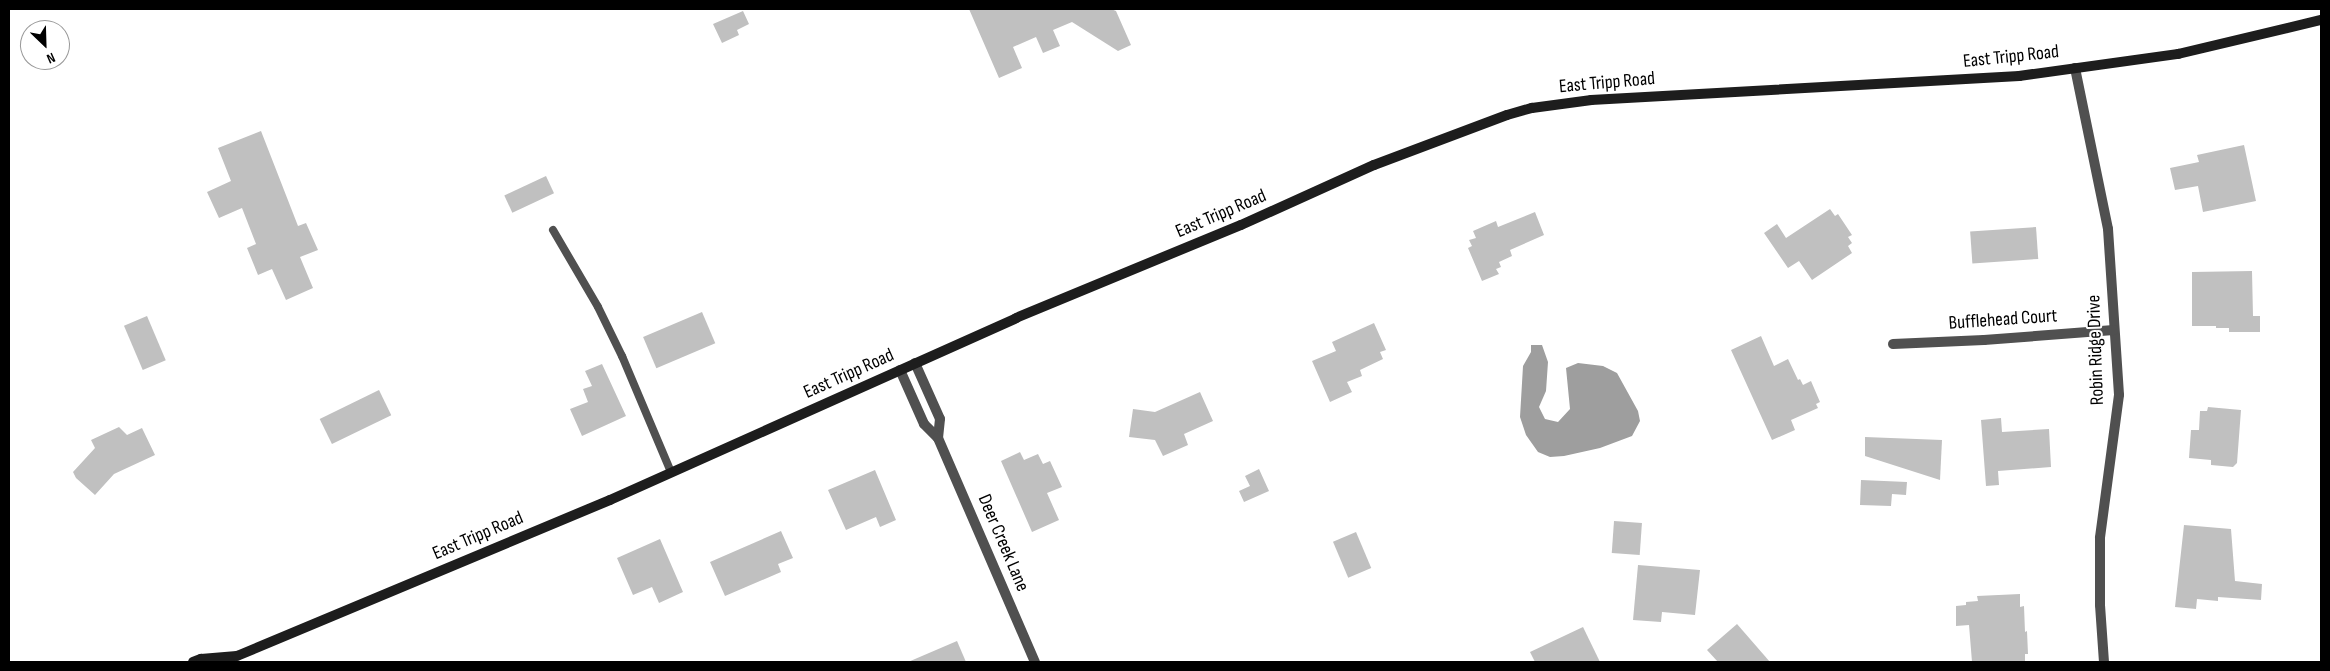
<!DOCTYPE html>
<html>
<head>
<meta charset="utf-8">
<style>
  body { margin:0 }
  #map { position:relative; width:2330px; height:671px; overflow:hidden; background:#fff; font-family:"Sofia Sans Condensed",sans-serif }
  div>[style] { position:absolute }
  .water>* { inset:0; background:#9e9e9e }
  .building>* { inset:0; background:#c0c0c0; transform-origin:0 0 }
  .lane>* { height:8px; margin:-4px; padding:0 4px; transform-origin:4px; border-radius:4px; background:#505050 }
  .street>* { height:10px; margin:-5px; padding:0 5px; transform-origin:5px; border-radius:5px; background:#505050 }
  .secondary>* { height:10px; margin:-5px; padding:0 5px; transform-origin:5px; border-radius:5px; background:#1d1d1d }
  span { translate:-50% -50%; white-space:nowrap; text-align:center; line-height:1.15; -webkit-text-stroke:4px #fff; paint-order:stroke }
  .street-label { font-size:19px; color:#000 }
  .frame { position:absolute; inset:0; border:10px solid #000; pointer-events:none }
  .north { position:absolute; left:20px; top:20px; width:50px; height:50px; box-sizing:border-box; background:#fff; border:1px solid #999; border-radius:50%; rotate:156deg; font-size:14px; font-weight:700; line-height:20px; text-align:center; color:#000 }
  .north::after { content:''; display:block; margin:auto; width:18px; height:22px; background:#000; clip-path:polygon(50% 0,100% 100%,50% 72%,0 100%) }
</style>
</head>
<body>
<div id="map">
  <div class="water">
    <i style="clip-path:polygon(1531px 345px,1542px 345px,1548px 362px,1546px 391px,1539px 407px,1545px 419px,1558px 422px,1570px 409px,1566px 368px,1578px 363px,1603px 366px,1617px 373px,1638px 411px,1640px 421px,1632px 436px,1600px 448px,1564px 456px,1550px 457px,1538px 452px,1526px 435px,1520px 417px,1523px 366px,1531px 352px)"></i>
  </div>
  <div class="building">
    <i style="clip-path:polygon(969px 9px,1111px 9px,1116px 11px,1131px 45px,1118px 51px,1072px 22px,1053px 30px,1060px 46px,1043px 53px,1036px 37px,1013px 47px,1022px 68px,999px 78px)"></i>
    <i style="clip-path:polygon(743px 11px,749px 24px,737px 30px,739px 35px,722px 43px,713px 24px)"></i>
    <i style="clip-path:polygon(261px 131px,298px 226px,306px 223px,318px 250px,300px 257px,313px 288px,286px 300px,272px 269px,258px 275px,247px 248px,256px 244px,242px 208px,219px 218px,207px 192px,231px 181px,218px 148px)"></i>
    <i style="clip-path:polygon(2244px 145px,2256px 201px,2203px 212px,2198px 186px,2175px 190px,2170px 168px,2199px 162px,2197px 155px)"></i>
    <i style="left:546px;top:176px;width:19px;height:46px;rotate:65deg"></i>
    <i style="clip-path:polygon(1830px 209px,1835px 216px,1838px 214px,1852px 235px,1848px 237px,1852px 243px,1848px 246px,1852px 253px,1812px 280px,1799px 261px,1788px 268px,1764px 233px,1777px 224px,1786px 238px)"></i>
    <i style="clip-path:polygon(1535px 212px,1544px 235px,1510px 250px,1512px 256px,1499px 262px,1501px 267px,1496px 269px,1499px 274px,1482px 281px,1468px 248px,1472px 246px,1469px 240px,1476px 238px,1473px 231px,1496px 221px,1498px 227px)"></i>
    <i style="left:2036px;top:227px;width:32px;height:66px;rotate:86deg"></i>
    <i style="clip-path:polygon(2252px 271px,2253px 316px,2260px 316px,2260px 332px,2229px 332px,2229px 328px,2216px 328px,2216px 326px,2192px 326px,2192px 272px)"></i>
    <i style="left:702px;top:312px;width:34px;height:64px;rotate:67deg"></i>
    <i style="left:147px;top:316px;width:48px;height:25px;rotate:67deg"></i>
    <i style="clip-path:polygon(1374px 323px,1386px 350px,1380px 352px,1383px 359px,1360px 370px,1362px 376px,1347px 382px,1352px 392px,1330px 402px,1312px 361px,1336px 351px,1332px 342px)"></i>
    <i style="clip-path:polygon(1761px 336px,1774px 366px,1788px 359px,1798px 380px,1800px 379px,1803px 385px,1811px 381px,1820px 402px,1816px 404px,1818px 408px,1791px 420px,1795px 430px,1772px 440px,1731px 350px)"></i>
    <i style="clip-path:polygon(602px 364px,626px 416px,582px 436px,570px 409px,588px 402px,583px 389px,592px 386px,585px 371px)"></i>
    <i style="left:379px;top:390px;width:28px;height:66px;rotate:64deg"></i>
    <i style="clip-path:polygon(1200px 392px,1213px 421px,1184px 434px,1188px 445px,1163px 456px,1155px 440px,1129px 437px,1133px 409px,1155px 412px)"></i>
    <i style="clip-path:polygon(2208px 407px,2241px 410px,2237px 463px,2233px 467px,2211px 465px,2211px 460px,2189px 458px,2191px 430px,2199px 430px,2200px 411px,2207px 411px)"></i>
    <i style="clip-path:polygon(2001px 418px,2002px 432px,2049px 429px,2051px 467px,1998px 471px,1999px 485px,1986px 486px,1981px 420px)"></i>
    <i style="clip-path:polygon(119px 427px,127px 435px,142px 428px,155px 455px,114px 474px,95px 495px,76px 478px,73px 472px,95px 448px,91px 440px)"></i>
    <i style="clip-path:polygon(1865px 437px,1942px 440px,1940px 480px,1865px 456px)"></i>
    <i style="clip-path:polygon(1020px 452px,1024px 460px,1038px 454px,1043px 464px,1050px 461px,1062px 487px,1047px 493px,1059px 520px,1032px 532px,1001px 461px)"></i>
    <i style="clip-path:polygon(1259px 469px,1269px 491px,1244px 502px,1239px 491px,1250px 486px,1245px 476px)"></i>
    <i style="clip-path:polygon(875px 470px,896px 520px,880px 527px,876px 517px,846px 530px,828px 490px)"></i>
    <i style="clip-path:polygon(1861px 480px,1907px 482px,1906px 495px,1892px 494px,1891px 506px,1860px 505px)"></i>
    <i style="left:1614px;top:521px;width:28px;height:32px;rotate:4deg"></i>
    <i style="clip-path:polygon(2184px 525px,2231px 529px,2235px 581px,2262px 584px,2261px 600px,2218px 597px,2218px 601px,2197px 599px,2196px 609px,2175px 607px)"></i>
    <i style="clip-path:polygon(781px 531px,793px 558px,778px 564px,781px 572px,725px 596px,710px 562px)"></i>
    <i style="left:1356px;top:532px;width:39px;height:25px;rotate:67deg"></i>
    <i style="clip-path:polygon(660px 539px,683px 592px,659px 603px,652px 587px,633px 595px,617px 558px)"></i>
    <i style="clip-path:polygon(1638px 565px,1700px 570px,1695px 615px,1662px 612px,1661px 622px,1633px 620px)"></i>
    <i style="clip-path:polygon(2020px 594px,2020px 607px,2024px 606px,2025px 632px,2027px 631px,2028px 654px,2025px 654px,2025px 662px,1972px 662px,1969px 625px,1956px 626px,1956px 606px,1966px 605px,1966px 602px,1978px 601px,1977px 596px)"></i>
    <i style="clip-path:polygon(1737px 624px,1770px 662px,1718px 662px,1707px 650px)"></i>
    <i style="clip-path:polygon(1583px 627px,1600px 662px,1535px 662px,1530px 652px)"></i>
    <i style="clip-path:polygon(957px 641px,966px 662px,908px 662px)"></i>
  </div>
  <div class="lane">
    <i style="left:553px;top:230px;width:89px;rotate:59.7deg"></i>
    <i style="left:598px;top:307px;width:55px;rotate:63.9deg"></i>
    <i style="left:622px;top:356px;width:126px;rotate:67.1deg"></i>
  </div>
  <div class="street">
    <i style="left:2075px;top:68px;width:164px;rotate:78.4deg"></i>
    <i style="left:2108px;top:229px;width:166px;rotate:86.2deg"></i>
    <i style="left:2119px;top:395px;width:144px;rotate:97.6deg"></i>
    <i style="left:2100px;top:538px;width:67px;rotate:90deg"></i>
    <i style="left:2100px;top:605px;width:57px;rotate:86deg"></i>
    <i style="left:1893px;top:344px;width:91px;rotate:-2.5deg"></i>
    <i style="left:1984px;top:340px;width:130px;rotate:-4.4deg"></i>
    <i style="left:915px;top:363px;width:61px;rotate:65.9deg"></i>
    <i style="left:940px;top:419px;width:19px;rotate:96deg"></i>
    <i style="left:900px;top:370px;width:59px;rotate:66deg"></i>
    <i style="left:924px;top:424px;width:20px;rotate:45deg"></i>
    <i style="left:938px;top:438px;width:244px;rotate:66.6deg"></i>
  </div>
  <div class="secondary">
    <i style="left:193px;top:662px;width:9px;rotate:-21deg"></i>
    <i style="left:201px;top:659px;width:36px;rotate:-5deg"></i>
    <i style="left:237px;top:656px;width:404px;rotate:-22.7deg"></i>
    <i style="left:610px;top:500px;width:445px;rotate:-24.1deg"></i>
    <i style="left:1016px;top:318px;width:243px;rotate:-22.5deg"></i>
    <i style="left:1241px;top:225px;width:146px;rotate:-24.3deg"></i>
    <i style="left:1374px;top:165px;width:142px;rotate:-20.6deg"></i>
    <i style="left:1507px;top:115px;width:26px;rotate:-16deg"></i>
    <i style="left:1532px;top:108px;width:60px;rotate:-7.7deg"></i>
    <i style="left:1591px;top:100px;width:429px;rotate:-3.2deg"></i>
    <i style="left:2019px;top:76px;width:161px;rotate:-7.9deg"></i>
    <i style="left:2178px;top:54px;width:147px;rotate:-13.4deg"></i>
  </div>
  <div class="street-label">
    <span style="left:2011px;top:57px;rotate:-6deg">East Tripp Road</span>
    <span style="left:1607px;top:83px;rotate:-5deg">East Tripp Road</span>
    <span style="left:1221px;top:214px;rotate:-23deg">East Tripp Road</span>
    <span style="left:2003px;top:320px;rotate:-4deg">Bufflehead Court</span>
    <span style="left:2096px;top:350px;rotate:-92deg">Robin Ridge Drive</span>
    <span style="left:849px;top:374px;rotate:-24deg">East Tripp Road</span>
    <span style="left:478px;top:536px;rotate:-23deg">East Tripp Road</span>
    <span style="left:1003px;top:543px;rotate:67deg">Deer Creek Lane</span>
  </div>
  <div class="frame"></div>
  <div class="north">N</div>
</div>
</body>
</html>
